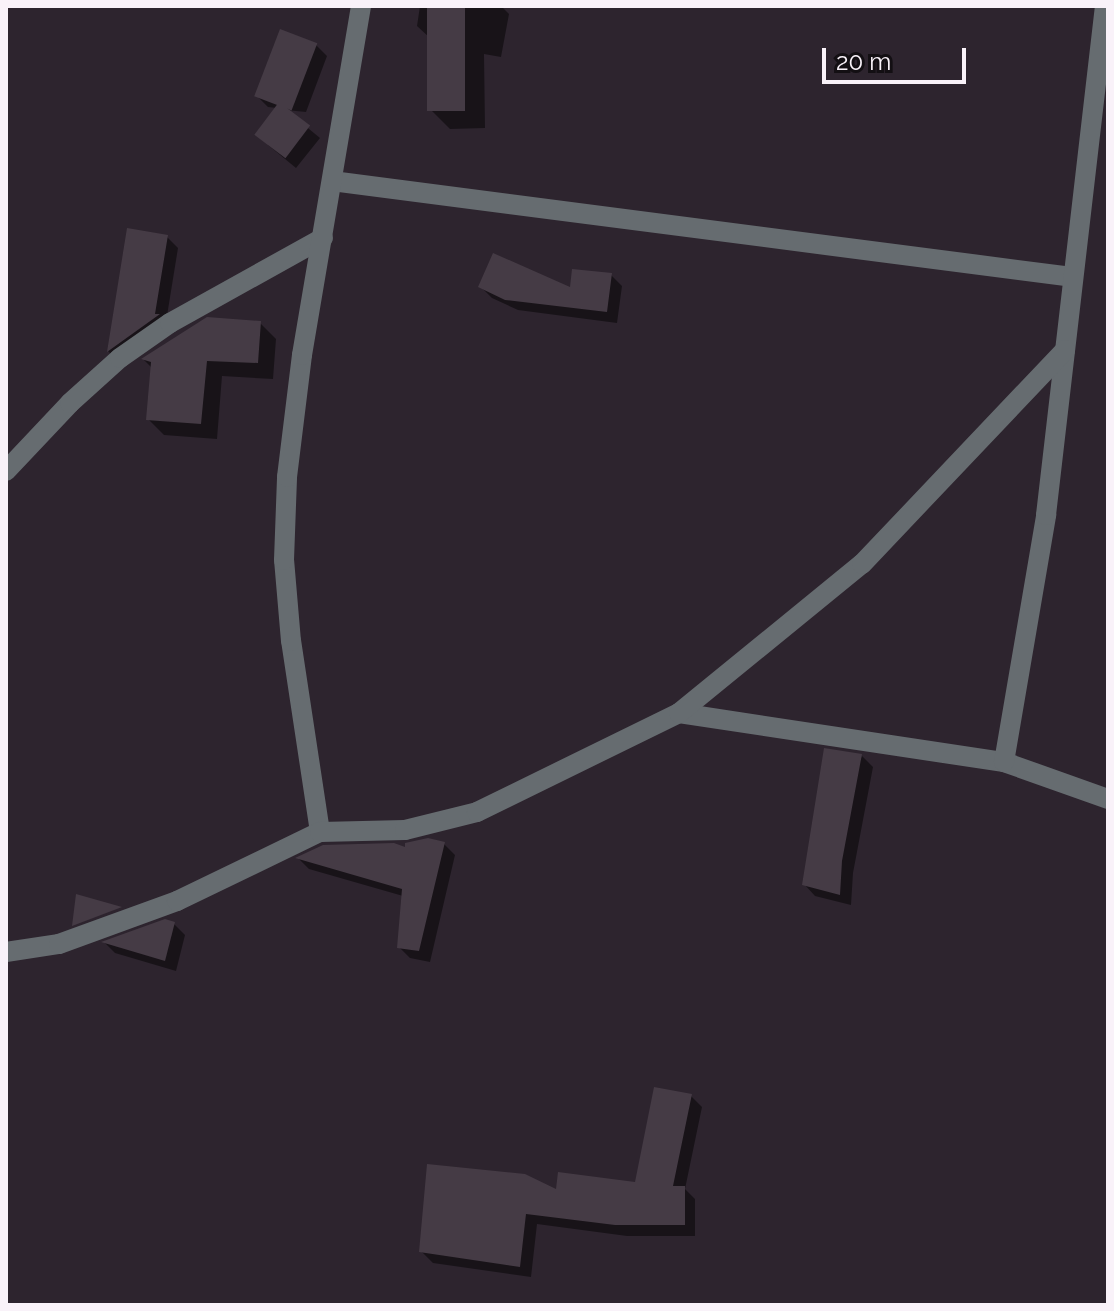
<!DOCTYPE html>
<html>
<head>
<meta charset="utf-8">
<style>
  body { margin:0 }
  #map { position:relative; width:1114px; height:1311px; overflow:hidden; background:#2d242e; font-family:Raleway,sans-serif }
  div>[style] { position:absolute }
  .shadow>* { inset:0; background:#0007 }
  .building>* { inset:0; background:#453b45; transform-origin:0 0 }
  .street>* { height:20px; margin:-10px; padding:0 10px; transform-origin:10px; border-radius:10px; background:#666c70 }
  span { translate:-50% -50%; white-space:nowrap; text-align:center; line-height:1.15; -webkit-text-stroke:8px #130f13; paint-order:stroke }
  .frame { position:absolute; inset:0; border:8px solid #f9f2f9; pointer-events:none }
  .scale { position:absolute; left:822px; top:48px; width:144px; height:36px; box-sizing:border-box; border:4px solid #f9f2f9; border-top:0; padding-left:10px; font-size:24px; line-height:28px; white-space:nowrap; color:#f9f2f9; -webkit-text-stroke:6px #130f13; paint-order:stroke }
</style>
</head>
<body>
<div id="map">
  <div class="shadow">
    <i style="clip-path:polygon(420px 6px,501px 6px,509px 14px,501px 57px,484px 54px,485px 128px,450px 129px,431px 110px,430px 38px,417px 26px)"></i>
    <i style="clip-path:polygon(316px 45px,327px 56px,306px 112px,286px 110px,320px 138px,296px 168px,268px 145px,277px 108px,268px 107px,257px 96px)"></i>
    <i style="clip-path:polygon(129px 230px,167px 237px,178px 248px,166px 322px,119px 362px,108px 351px)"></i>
    <i style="clip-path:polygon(611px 275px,622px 286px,617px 323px,518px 310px,492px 298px,480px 286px,572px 290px)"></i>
    <i style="clip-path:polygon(260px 323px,276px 339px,273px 379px,222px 376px,217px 439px,164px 435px,148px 419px,152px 368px,144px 360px)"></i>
    <i style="clip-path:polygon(862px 756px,873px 767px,853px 873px,851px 905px,815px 896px,804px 884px)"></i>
    <i style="clip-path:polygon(444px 844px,455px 855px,430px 962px,410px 958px,399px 947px,403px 896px,309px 869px,299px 859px)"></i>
    <i style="clip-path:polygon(165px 921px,174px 924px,185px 935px,176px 971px,115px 953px,105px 943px)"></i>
    <i style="clip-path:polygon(691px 1096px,702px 1107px,685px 1189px,695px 1199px,695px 1236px,627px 1236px,537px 1224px,531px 1277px,433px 1263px,421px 1251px,558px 1192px,636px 1184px)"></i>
  </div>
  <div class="building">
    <i style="left:427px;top:6px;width:38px;height:105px"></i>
    <i style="left:280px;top:29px;width:40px;height:72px;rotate:21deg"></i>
    <i style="left:279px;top:102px;width:39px;height:41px;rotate:37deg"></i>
    <i style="clip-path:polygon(127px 228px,168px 235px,155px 314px,160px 314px,107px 352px)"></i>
    <i style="clip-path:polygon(493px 253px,570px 287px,572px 269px,612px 273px,607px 312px,505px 300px,478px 287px)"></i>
    <i style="clip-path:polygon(207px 317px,261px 321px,258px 363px,207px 361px,201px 424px,146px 420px,151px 362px,141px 359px)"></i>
    <i style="clip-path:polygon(824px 748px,862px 754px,842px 861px,840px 895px,802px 885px)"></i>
    <i style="clip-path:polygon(428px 838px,445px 842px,419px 951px,397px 948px,402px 889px,295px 858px,323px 845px,394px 843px,405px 847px,405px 843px)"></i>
    <i style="clip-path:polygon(76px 894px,122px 907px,72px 926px)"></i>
    <i style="clip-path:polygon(165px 919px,175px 922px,165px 961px,101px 942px)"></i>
    <i style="clip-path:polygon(654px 1087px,692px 1094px,673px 1186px,685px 1186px,685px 1225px,615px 1225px,526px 1214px,520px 1267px,419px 1252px,427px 1164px,525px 1174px,556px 1189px,558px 1172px,635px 1182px)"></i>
  </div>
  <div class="street">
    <i style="left:332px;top:181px;width:746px;rotate:7.39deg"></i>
    <i style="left:6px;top:471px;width:93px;rotate:-46.7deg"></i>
    <i style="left:70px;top:403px;width:67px;rotate:-42deg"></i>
    <i style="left:120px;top:358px;width:61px;rotate:-35deg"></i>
    <i style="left:170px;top:323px;width:175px;rotate:-29.1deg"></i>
    <i style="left:679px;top:713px;width:329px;rotate:8.6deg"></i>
    <i style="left:1004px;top:762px;width:110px;rotate:19.6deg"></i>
    <i style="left:1004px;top:762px;width:251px;rotate:-80.3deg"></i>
    <i style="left:1046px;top:515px;width:512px;rotate:-83.39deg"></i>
    <i style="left:320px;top:832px;width:193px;rotate:-98.6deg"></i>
    <i style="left:291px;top:641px;width:81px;rotate:-94.9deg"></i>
    <i style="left:284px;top:560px;width:83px;rotate:-87.9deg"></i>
    <i style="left:287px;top:477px;width:123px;rotate:-83deg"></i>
    <i style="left:302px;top:355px;width:354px;rotate:-80.4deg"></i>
    <i style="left:6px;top:952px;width:54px;rotate:-8.6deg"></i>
    <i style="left:59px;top:944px;width:126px;rotate:-20deg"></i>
    <i style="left:177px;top:901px;width:159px;rotate:-25.8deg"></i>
    <i style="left:320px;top:832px;width:85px;rotate:-1.3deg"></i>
    <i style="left:405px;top:830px;width:74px;rotate:-14deg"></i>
    <i style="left:477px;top:812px;width:225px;rotate:-26.1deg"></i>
    <i style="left:679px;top:713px;width:236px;rotate:-39.2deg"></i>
    <i style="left:862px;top:564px;width:295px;rotate:-46.5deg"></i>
  </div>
  <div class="frame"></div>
  <div class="scale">20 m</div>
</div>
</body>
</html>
